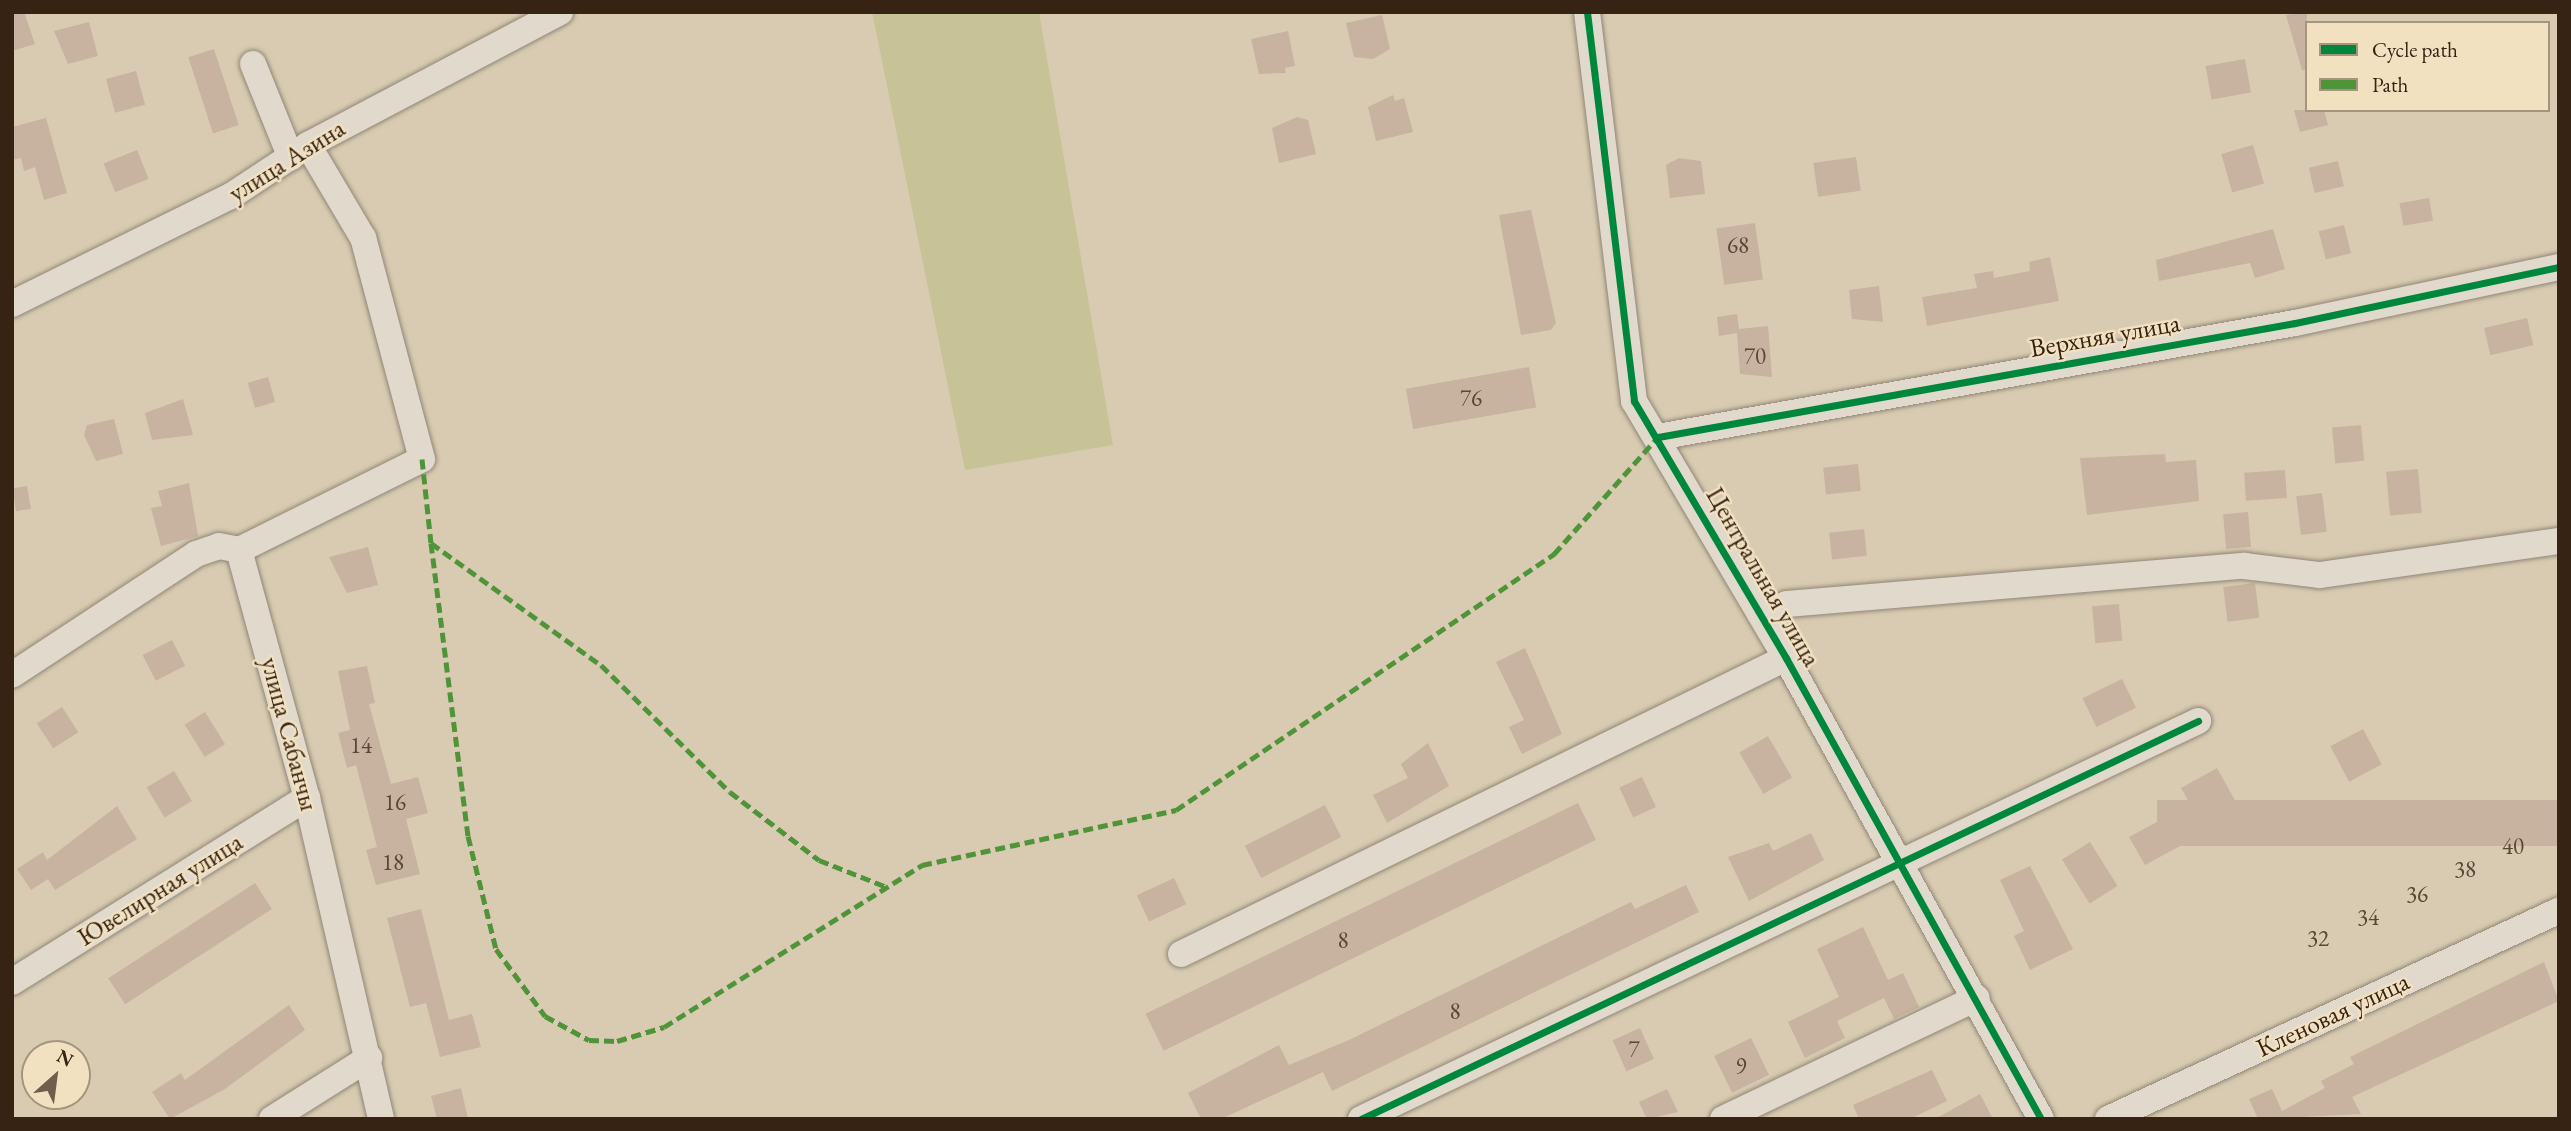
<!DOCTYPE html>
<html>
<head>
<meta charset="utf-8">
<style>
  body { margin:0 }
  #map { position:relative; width:2571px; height:1131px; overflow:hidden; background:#d9cbb1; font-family:"EB Garamond",serif }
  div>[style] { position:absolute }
  .green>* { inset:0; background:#c8c297 }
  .building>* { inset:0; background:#c7b3a0; transform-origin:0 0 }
  .roads { filter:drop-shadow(0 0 2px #908676) drop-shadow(0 0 2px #908676) }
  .minor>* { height:26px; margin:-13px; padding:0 13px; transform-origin:13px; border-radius:13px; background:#e0d9cc }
  .quiet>* { height:5px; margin-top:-2.5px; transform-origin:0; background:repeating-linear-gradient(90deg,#50943a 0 10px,transparent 0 15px) }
  .cycleway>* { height:7px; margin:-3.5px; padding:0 3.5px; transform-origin:3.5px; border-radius:3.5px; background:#00873e }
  span { translate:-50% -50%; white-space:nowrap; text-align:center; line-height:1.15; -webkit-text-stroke:5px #f1e1c1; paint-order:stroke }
  .number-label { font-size:23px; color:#5a4737 }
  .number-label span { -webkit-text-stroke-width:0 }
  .street-label { font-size:26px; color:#362314 }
  .frame { position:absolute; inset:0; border:14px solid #362314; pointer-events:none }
  .legend { position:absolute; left:2305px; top:21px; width:245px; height:91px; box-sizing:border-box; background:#f1e1c1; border:2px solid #a6957c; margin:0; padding:9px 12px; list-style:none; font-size:21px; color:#362314 }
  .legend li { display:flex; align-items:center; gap:14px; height:35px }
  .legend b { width:35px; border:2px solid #a6957c }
  .north { position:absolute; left:21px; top:1040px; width:70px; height:70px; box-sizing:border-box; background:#f1e1c1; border:2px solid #a6957c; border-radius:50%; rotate:28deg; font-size:19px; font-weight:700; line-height:28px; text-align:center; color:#362314 }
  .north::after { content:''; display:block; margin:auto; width:24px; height:32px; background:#6f5e4b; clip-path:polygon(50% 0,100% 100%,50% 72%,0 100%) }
</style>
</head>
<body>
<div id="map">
  <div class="green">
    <i style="clip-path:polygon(872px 12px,1039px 12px,1113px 445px,965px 470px)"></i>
  </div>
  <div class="building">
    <i style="clip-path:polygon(12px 12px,24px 12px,35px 44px,12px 51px)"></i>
    <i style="clip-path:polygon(2307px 12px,2307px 70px,2302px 70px,2286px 15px)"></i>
    <i style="clip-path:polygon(1382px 15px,1390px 49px,1373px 59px,1354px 57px,1346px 23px)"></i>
    <i style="clip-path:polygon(89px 22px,98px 56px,68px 64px,54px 31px)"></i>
    <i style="clip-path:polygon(1288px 31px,1295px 66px,1285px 68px,1286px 73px,1259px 74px,1251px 39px)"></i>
    <i style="left:214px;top:49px;width:80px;height:27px;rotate:72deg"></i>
    <i style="left:2245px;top:59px;width:34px;height:40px;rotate:80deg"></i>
    <i style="left:136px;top:71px;width:35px;height:31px;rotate:75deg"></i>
    <i style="clip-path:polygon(1393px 95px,1395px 101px,1404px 98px,1413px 132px,1376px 141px,1368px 107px)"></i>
    <i style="clip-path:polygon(2294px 110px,2324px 110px,2328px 125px,2300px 132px)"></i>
    <i style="clip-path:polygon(1297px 117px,1308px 120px,1316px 154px,1279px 163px,1272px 128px)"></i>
    <i style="clip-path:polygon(46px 118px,67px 193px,44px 200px,35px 167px,24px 171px,21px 158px,12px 160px,12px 127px)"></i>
    <i style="left:2253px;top:145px;width:40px;height:33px;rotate:74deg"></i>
    <i style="left:137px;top:150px;width:31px;height:36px;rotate:68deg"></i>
    <i style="left:1856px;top:157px;width:34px;height:43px;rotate:82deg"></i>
    <i style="clip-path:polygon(1679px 158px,1701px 161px,1705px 194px,1670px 198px,1666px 165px)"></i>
    <i style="left:2338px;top:161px;width:26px;height:30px;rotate:77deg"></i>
    <i style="left:2429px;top:198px;width:23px;height:30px;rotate:80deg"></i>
    <i style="clip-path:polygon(1531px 210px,1556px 323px,1551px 330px,1521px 335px,1499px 215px)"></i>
    <i style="left:1755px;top:223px;width:57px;height:39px;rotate:82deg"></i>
    <i style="left:2344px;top:225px;width:29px;height:26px;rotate:76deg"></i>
    <i style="clip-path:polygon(2273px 229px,2285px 269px,2255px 278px,2250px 263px,2159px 281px,2156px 260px)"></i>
    <i style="clip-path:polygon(2050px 257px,2059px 301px,1927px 326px,1922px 297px,1977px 288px,1974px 274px,1993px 271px,1994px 278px,2030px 271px,2029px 262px)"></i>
    <i style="clip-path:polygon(1879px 286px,1883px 322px,1852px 319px,1849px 290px)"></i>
    <i style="clip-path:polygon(1737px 314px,1739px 329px,1768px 326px,1772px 377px,1740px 374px,1737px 333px,1719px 336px,1717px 317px)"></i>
    <i style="left:2527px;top:318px;width:28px;height:44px;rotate:77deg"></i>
    <i style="left:1529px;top:367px;width:41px;height:125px;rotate:80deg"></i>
    <i style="left:268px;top:377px;width:26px;height:21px;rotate:74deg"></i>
    <i style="clip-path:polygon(183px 399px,193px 435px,152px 440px,145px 413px)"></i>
    <i style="clip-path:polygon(114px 419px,123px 454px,96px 461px,84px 435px,87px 425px)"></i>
    <i style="left:2361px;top:425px;width:36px;height:29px;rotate:85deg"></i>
    <i style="clip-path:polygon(2165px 454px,2166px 462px,2196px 460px,2199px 501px,2087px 515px,2080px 458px)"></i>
    <i style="left:1858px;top:464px;width:27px;height:35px;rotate:84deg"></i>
    <i style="left:2418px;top:469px;width:44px;height:32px;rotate:85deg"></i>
    <i style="left:2285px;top:470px;width:28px;height:41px;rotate:86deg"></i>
    <i style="clip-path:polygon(189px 483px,198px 536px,161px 546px,151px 508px,162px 506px,158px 491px)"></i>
    <i style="left:27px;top:486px;width:23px;height:15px;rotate:80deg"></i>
    <i style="left:2322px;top:493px;width:39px;height:26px;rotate:83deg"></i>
    <i style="left:2248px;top:512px;width:35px;height:25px;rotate:85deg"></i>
    <i style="left:1864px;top:529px;width:27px;height:35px;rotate:84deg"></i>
    <i style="clip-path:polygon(368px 547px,378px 585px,347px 593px,329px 557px)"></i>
    <i style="left:2255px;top:583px;width:35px;height:32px;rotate:83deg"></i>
    <i style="left:2119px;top:604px;width:37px;height:27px;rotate:85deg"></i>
    <i style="left:172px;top:640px;width:29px;height:33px;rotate:63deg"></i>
    <i style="clip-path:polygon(1525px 648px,1562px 734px,1522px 754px,1509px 727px,1524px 720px,1496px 662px)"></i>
    <i style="clip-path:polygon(367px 666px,375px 703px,369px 704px,391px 784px,418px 777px,428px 813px,406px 819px,420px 874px,376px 885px,366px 850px,377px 847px,356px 765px,347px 768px,338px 733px,350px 730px,338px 671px)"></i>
    <i style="left:2122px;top:679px;width:32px;height:44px;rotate:64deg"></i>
    <i style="left:62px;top:707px;width:30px;height:30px;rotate:57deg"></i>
    <i style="left:205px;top:712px;width:38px;height:24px;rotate:58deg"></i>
    <i style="left:2363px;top:729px;width:40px;height:37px;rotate:62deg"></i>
    <i style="left:1768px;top:736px;width:48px;height:33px;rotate:60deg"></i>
    <i style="clip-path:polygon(1428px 743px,1449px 786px,1387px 823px,1373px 795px,1408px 778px,1401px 764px)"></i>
    <i style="clip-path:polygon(2217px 768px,2236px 802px,2174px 836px,2180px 846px,2145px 865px,2129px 837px,2190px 804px,2181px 788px)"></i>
    <i style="left:174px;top:771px;width:35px;height:32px;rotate:59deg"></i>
    <i style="left:1642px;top:777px;width:33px;height:25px;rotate:65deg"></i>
    <i style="left:2559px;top:800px;width:46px;height:402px;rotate:90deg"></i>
    <i style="left:1578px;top:803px;width:41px;height:481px;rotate:64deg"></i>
    <i style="left:1325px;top:805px;width:36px;height:90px;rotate:63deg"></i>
    <i style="clip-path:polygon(117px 806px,137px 839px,55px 890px,48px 879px,31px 890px,17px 869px,43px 852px,47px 860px)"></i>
    <i style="clip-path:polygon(1811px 833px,1824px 860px,1749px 901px,1728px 857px,1769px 843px,1773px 851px)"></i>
    <i style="left:2090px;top:842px;width:52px;height:33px;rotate:58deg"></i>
    <i style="clip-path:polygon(2030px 866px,2073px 949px,2030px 970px,2014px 936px,2024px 931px,2000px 880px)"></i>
    <i style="left:1174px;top:878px;width:29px;height:41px;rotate:65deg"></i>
    <i style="left:255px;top:883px;width:31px;height:175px;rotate:57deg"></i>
    <i style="clip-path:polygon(1686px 885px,1699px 912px,1332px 1091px,1323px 1072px,1221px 1119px,1201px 1119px,1188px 1093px,1279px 1045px,1289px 1065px,1349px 1040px,1631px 902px,1635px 909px)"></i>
    <i style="clip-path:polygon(421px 909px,449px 1020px,472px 1014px,481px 1047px,440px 1057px,426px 1003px,410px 1007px,387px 918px)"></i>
    <i style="clip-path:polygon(1863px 927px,1888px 980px,1903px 973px,1919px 1007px,1894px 1019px,1884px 998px,1837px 1021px,1845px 1038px,1805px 1058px,1788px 1022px,1839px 997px,1817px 949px)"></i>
    <i style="clip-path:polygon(2544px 962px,2559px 1001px,2352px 1097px,2361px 1114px,2258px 1119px,2249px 1099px,2272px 1089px,2282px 1111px,2325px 1088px,2321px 1081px,2354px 1064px,2350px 1057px)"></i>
    <i style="clip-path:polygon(289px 1005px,305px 1030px,225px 1089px,170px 1119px,152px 1092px,181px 1073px,185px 1080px)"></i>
    <i style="left:1640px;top:1028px;width:34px;height:30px;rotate:66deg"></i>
    <i style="left:1751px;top:1038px;width:41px;height:41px;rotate:64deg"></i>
    <i style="clip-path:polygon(1932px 1070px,1947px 1101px,1910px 1119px,1859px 1119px,1853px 1105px)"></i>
    <i style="clip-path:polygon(461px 1088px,468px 1119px,437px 1119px,431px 1096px)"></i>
    <i style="clip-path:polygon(1667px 1089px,1678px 1112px,1647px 1119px,1639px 1102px)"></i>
    <i style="clip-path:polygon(1980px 1094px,1993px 1119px,1935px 1119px)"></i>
  </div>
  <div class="roads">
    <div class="minor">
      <i style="left:1587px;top:12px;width:392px;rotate:83.1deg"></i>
      <i style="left:1634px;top:401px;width:299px;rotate:59.4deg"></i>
      <i style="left:1786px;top:658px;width:527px;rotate:61.05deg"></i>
      <i style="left:253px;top:64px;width:101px;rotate:68deg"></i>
      <i style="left:12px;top:304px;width:244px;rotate:-26.3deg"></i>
      <i style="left:231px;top:196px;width:92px;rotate:-33.5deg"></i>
      <i style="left:308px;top:145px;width:285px;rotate:-27.8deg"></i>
      <i style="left:1658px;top:437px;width:647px;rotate:-10.15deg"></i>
      <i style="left:2295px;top:323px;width:270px;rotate:-12deg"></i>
      <i style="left:239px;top:550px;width:257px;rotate:74.7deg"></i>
      <i style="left:307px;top:798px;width:329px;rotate:77deg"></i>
      <i style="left:239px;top:550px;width:204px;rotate:-26.4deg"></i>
      <i style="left:422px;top:459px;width:229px;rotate:-104.9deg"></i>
      <i style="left:363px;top:238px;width:108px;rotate:-120.6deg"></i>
      <i style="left:1760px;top:614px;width:29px;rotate:-20deg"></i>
      <i style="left:1787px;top:604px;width:459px;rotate:-4.8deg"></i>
      <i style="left:2244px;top:566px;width:77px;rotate:6.8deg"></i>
      <i style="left:2320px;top:575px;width:241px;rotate:-8.1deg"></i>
      <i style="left:12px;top:675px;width:220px;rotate:-33.3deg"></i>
      <i style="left:196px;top:554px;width:24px;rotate:-19deg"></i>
      <i style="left:219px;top:546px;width:20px;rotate:11deg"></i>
      <i style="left:1181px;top:954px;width:674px;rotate:-26.07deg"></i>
      <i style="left:12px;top:982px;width:348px;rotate:-32deg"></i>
      <i style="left:272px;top:1119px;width:115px;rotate:-32.2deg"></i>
      <i style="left:1361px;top:1119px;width:927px;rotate:-25.43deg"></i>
      <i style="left:1723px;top:1119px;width:281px;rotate:-25.5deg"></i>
      <i style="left:2108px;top:1119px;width:497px;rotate:-24.8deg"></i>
    </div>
  </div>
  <div class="quiet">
    <i style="left:422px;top:459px;width:84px;rotate:83.9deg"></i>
    <i style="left:431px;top:543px;width:209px;rotate:35.7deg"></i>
    <i style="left:601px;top:665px;width:181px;rotate:44.6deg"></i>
    <i style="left:730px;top:792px;width:112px;rotate:37.4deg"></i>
    <i style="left:819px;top:860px;width:73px;rotate:21.7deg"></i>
    <i style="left:431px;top:543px;width:295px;rotate:82.8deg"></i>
    <i style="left:468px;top:836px;width:116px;rotate:76.1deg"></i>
    <i style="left:496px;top:949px;width:83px;rotate:53.8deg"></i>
    <i style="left:545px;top:1016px;width:50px;rotate:28.6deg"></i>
    <i style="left:589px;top:1040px;width:28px;rotate:2deg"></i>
    <i style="left:617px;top:1041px;width:49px;rotate:-16.6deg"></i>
    <i style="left:664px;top:1027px;width:305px;rotate:-32.1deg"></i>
    <i style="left:922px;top:865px;width:260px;rotate:-12.2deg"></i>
    <i style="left:1176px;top:810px;width:457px;rotate:-34.1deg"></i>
    <i style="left:1554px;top:554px;width:157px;rotate:-48.4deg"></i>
  </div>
  <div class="cycleway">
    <i style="left:1587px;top:12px;width:392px;rotate:83.1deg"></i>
    <i style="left:1634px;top:401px;width:299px;rotate:59.4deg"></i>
    <i style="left:1786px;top:658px;width:527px;rotate:61.05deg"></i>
    <i style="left:1658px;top:437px;width:647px;rotate:-10.15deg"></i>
    <i style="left:2295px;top:323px;width:270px;rotate:-12deg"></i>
    <i style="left:1361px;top:1119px;width:927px;rotate:-25.43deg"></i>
  </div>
  <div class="number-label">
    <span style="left:1738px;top:245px">68</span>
    <span style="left:1755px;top:356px">70</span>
    <span style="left:1471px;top:398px">76</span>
    <span style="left:361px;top:745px">14</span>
    <span style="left:395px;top:802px">16</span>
    <span style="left:2513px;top:846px">40</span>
    <span style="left:393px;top:862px">18</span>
    <span style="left:2465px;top:869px">38</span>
    <span style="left:2417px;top:894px">36</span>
    <span style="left:2368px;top:917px">34</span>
    <span style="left:2318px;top:938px">32</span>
    <span style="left:1343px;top:940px">8</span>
    <span style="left:1455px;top:1011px">8</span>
    <span style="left:1634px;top:1049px">7</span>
    <span style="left:1741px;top:1066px">9</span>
  </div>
  <div class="street-label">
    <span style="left:287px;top:161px;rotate:-32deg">улица Азина</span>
    <span style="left:2105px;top:336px;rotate:-10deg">Верхняя улица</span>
    <span style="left:1763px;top:577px;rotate:60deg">Центральная улица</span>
    <span style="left:289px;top:734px;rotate:75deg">улица Сабанчы</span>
    <span style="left:160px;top:890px;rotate:-32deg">Ювелирная улица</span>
    <span style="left:2333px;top:1015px;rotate:-25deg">Кленовая улица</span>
  </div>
  <div class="frame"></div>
  <ul class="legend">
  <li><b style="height:9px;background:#00873e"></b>Cycle path</li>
  <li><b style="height:9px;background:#50943a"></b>Path</li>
  </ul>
  <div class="north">N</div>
</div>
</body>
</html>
